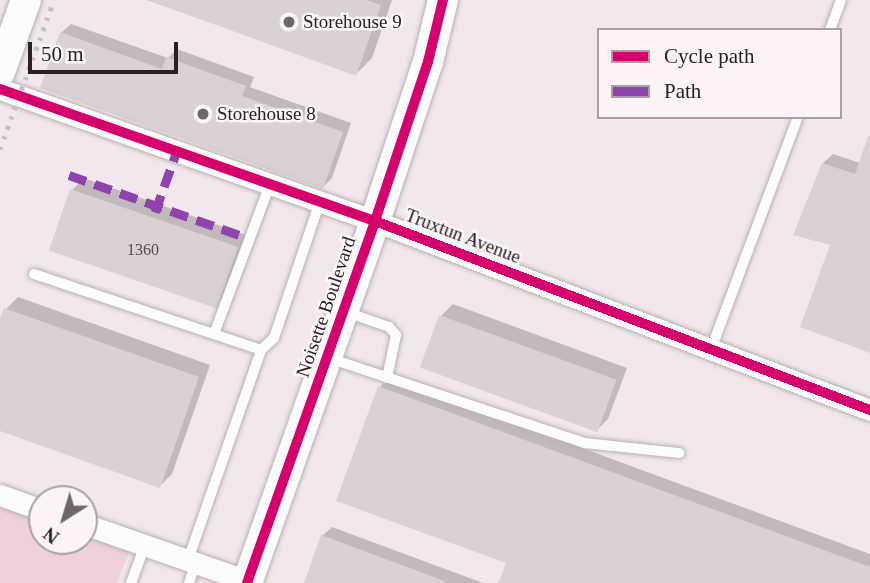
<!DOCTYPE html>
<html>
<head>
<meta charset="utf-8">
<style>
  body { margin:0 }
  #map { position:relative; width:870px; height:583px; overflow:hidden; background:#f2e8eb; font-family:"Times New Roman",serif }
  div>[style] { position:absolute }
  .green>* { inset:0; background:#eed1db }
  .shadow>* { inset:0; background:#0003 }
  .building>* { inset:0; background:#d9d1d3; transform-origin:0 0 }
  .roads { filter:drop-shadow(0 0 2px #b7b0b2) drop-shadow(0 0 2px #b7b0b2) }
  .lane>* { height:10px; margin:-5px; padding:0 5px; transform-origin:5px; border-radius:5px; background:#fdfcfc }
  .street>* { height:21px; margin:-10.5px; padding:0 10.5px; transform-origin:10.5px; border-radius:10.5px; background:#fdfcfc }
  .secondary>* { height:30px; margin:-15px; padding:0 15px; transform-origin:15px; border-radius:15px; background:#fdfcfc }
  .rail>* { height:5px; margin-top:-2.5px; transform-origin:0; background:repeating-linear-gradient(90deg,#c2bfc0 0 3.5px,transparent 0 10.5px) }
  .quiet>* { height:9px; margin-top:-4.5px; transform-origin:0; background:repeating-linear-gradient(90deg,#8e44ad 0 18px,transparent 0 27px) }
  .cycleway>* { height:10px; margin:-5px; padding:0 5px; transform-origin:5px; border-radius:5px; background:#d6006c }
  .dots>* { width:19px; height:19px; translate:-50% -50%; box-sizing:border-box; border:4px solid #fef4f7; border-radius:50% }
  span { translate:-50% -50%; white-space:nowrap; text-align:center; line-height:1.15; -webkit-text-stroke:5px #fef4f7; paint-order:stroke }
  .number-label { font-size:16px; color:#544d4f }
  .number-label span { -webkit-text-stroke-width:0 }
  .poi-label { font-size:19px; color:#272123 }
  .left { translate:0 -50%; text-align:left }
  .street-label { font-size:19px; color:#272123 }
  .legend { position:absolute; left:597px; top:28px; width:245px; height:91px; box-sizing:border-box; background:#fef4f7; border:2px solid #a8a0a2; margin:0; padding:9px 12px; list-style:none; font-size:21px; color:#272123 }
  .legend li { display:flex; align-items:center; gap:14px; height:35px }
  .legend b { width:35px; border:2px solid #a8a0a2 }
  .north { position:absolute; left:28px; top:485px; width:70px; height:70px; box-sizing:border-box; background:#fef4f7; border:2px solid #a8a0a2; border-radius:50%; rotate:217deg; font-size:19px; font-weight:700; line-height:28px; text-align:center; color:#272123 }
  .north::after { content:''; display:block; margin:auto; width:24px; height:32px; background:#6e6769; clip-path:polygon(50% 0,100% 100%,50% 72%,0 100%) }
  .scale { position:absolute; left:28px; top:42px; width:150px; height:32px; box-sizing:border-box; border:4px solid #272123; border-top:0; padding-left:9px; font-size:21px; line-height:24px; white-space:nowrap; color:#272123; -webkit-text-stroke:5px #fef4f7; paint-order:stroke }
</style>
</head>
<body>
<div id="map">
  <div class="green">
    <i style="clip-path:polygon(0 507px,42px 522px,42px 541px,84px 541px,84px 536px,130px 551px,117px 583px,0 583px)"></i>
  </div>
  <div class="shadow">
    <i style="clip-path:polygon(147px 0,392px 0,372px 58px,356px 74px)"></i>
    <i style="clip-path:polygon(71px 24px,168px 58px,177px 49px,254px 77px,250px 87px,351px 123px,332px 178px,323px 187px,61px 33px)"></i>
    <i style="clip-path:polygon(870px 136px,870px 351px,832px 244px,795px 233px,823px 163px,833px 154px,860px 163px)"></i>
    <i style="clip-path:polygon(84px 178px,249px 236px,226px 296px,214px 308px,72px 190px)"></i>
    <i style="clip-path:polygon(18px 297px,210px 365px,172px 474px,160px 486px,0 429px,0 325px,6px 309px)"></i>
    <i style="clip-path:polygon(453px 304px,627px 368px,608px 419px,596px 431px,441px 316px)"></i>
    <i style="clip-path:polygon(389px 377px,870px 554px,870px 583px,500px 583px,508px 562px,380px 387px)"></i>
    <i style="clip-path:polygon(332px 527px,483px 583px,305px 583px,322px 536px)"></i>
  </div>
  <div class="building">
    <i style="clip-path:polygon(148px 0,367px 0,381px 5px,356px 76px)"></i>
    <i style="clip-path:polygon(60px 32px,162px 69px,166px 57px,246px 86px,242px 96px,343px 132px,323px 189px,40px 88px)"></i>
    <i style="clip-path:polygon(868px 136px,870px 137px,870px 353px,800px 327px,830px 245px,793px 235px,822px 163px,855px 174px)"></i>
    <i style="left:70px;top:189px;width:178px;height:65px;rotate:19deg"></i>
    <i style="clip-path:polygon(4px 308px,199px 377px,160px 488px,0 431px,0 319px)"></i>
    <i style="left:439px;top:315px;width:189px;height:56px;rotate:20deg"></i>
    <i style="clip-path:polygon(378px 386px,870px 567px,870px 583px,498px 583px,506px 563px,336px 501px)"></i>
    <i style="clip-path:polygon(321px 535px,445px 581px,445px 583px,304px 583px)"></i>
  </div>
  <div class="roads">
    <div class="lane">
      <i style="left:830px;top:30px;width:32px;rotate:-70deg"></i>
      <i style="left:34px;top:274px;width:239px;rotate:18.5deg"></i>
      <i style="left:261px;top:350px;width:18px;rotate:-43deg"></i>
      <i style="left:274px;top:338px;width:145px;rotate:-71.4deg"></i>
      <i style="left:346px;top:312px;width:46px;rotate:19.2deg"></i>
      <i style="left:389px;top:327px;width:11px;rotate:49deg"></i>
      <i style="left:396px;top:335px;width:44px;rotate:101.8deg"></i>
      <i style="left:214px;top:334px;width:160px;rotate:-69.5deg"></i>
      <i style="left:710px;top:352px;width:251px;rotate:-69.5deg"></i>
      <i style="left:329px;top:358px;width:270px;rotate:18.4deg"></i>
      <i style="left:585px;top:443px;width:95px;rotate:6.1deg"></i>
      <i style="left:188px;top:560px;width:222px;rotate:-70.8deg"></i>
      <i style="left:131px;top:583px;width:40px;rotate:-69.8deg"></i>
      <i style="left:189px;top:583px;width:22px;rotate:-72deg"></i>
    </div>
    <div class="street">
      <i style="left:0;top:89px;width:398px;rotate:19.4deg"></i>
      <i style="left:375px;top:221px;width:530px;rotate:20.9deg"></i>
      <i style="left:0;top:495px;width:45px;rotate:19.7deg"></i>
      <i style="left:84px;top:524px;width:174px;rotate:19.2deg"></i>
    </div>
    <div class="secondary">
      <i style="left:0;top:72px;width:77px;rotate:-70.1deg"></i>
      <i style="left:247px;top:583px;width:384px;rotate:-70.5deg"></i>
      <i style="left:375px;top:221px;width:168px;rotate:-71.6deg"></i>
      <i style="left:428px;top:62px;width:64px;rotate:-76.4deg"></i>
    </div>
  </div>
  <div class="rail">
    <i style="left:0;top:149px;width:158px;rotate:-70.1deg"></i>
  </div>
  <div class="quiet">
    <i style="left:69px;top:175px;width:183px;rotate:19.4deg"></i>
    <i style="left:155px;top:212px;width:65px;rotate:-70.2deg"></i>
  </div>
  <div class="cycleway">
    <i style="left:0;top:89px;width:398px;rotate:19.4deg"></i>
    <i style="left:375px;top:221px;width:530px;rotate:20.9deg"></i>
    <i style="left:247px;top:583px;width:384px;rotate:-70.5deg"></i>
    <i style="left:375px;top:221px;width:168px;rotate:-71.6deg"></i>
    <i style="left:428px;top:62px;width:64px;rotate:-76.4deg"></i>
  </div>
  <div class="dots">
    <i style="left:289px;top:22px;background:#6e6769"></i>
    <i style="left:203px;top:114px;background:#6e6769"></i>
  </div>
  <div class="number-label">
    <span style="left:143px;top:250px">1360</span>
  </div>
  <div class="poi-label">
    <span class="left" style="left:303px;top:22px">Storehouse 9</span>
    <span class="left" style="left:217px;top:114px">Storehouse 8</span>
  </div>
  <div class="street-label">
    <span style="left:463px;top:236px;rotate:21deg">Truxtun Avenue</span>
    <span style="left:326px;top:307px;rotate:-71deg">Noisette Boulevard</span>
  </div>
  <ul class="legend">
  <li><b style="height:9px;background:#d6006c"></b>Cycle path</li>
  <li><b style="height:9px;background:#8e44ad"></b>Path</li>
  </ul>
  <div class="north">N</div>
  <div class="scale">50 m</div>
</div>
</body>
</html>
